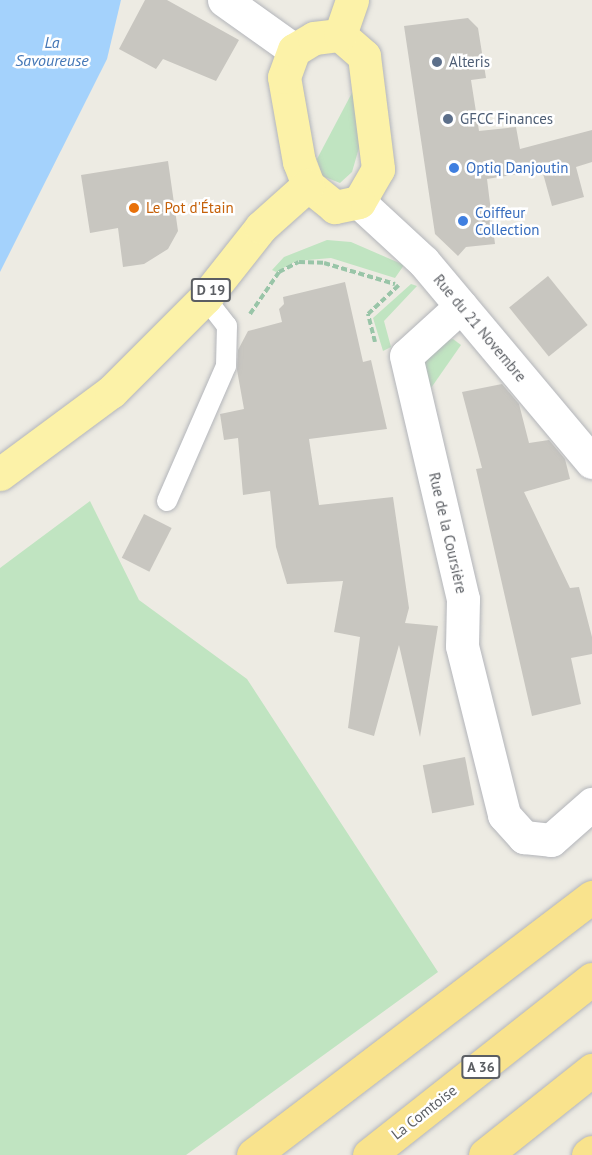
<!DOCTYPE html>
<html>
<head>
<meta charset="utf-8">
<style>
  body { margin:0 }
  #map { position:relative; width:592px; height:1155px; overflow:hidden; background:#edebe3; font-family:"PT Sans",sans-serif }
  div>[style] { position:absolute }
  .green>* { inset:0; background:#c0e4c1 }
  .water>* { inset:0; background:#a4d2fc }
  .building>* { inset:0; background:#c8c6c0; transform-origin:0 0 }
  .path>* { height:4px; margin-top:-2px; transform-origin:0; background:repeating-linear-gradient(90deg,#99c5a8 0 6px,transparent 0 9px) }
  .roads { filter:drop-shadow(0 0 2px #b3b5ba) drop-shadow(0 0 2px #b3b5ba) }
  .service>* { height:20px; margin:-10px; padding:0 10px; transform-origin:10px; border-radius:10px; background:#fff }
  .minor>* { height:33px; margin:-16.5px; padding:0 16.5px; transform-origin:16.5px; border-radius:16.5px; background:#fff }
  .tertiary>* { height:33px; margin:-16.5px; padding:0 16.5px; transform-origin:16.5px; border-radius:16.5px; background:#fff }
  .primary>* { height:33px; margin:-16.5px; padding:0 16.5px; transform-origin:16.5px; border-radius:16.5px; background:#fcf2a8 }
  .motorway>* { height:33px; margin:-16.5px; padding:0 16.5px; transform-origin:16.5px; border-radius:16.5px; background:#f9e38d }
  .dots>* { width:16px; height:16px; translate:-50% -50%; box-sizing:border-box; border:3px solid #fff; border-radius:50% }
  span { translate:-50% -50%; white-space:nowrap; text-align:center; line-height:1.15; -webkit-text-stroke:5px #fff; paint-order:stroke }
  .shield-label span { padding:2px 4px; background:#fff; border:2px solid; border-radius:4px; -webkit-text-stroke-width:0 }
  .shield-label { font-size:14px; color:#5b5e63; font-weight:700 }
  .service-label { font-size:15px; color:#4e5e75 }
  .left { translate:0 -50%; text-align:left }
  .shop-label { font-size:15px; color:#366cbe }
  .food-label { font-size:15px; color:#c56008 }
  .street-label { font-size:15px; color:#5b5e63 }
  .water-label { font-size:16px; color:#4477b6; font-style:italic }
</style>
</head>
<body>
<div id="map">
  <div class="green">
    <i style="clip-path:polygon(354px 89px,361px 141px,352px 172px,340px 183px,322px 176px,317px 159px)"></i>
    <i style="clip-path:polygon(327px 240px,351px 242px,404px 265px,395px 278px,331px 258px,296px 261px,276px 272px,272px 270px,284px 257px)"></i>
    <i style="clip-path:polygon(411px 284px,417px 286px,384px 321px,391px 347px,383px 351px,373px 318px)"></i>
    <i style="clip-path:polygon(453px 339px,461px 345px,424px 398px,419px 373px,426px 355px,440px 342px)"></i>
    <i style="clip-path:polygon(90px 501px,139px 600px,247px 679px,438px 972px,186px 1155px,0 1155px,0 568px)"></i>
  </div>
  <div class="water">
    <i style="clip-path:polygon(0 0,121px 0,107px 59px,0 272px)"></i>
  </div>
  <div class="building">
    <i style="clip-path:polygon(145px 0,167px 0,239px 40px,216px 81px,163px 59px,156px 69px,119px 49px)"></i>
    <i style="clip-path:polygon(468px 18px,478px 28px,486px 78px,471px 80px,479px 131px,516px 127px,520px 149px,592px 130px,592px 162px,576px 167px,584px 197px,552px 206px,542px 170px,487px 179px,495px 244px,466px 247px,458px 256px,435px 234px,404px 26px)"></i>
    <i style="clip-path:polygon(168px 161px,178px 231px,168px 249px,144px 264px,123px 267px,118px 228px,90px 233px,81px 175px)"></i>
    <i style="left:548px;top:276px;width:63px;height:50px;rotate:51deg"></i>
    <i style="clip-path:polygon(345px 282px,363px 362px,371px 360px,387px 429px,309px 439px,319px 505px,393px 497px,409px 608px,405px 623px,438px 626px,420px 737px,399px 645px,374px 736px,348px 728px,360px 637px,334px 632px,343px 581px,287px 584px,276px 547px,270px 491px,243px 495px,238px 438px,224px 440px,220px 414px,244px 409px,237px 370px,238px 350px,248px 331px,282px 322px,279px 309px,284px 304px,283px 297px)"></i>
    <i style="clip-path:polygon(502px 384px,519px 404px,529px 443px,549px 440px,565px 459px,570px 479px,524px 492px,570px 588px,579px 587px,592px 637px,592px 654px,571px 658px,581px 704px,532px 716px,476px 469px,482px 468px,462px 392px)"></i>
    <i style="left:144px;top:514px;width:31px;height:49px;rotate:27deg"></i>
    <i style="left:465px;top:757px;width:49px;height:43px;rotate:79deg"></i>
  </div>
  <div class="path">
    <i style="left:250px;top:314px;width:51px;rotate:-55.4deg"></i>
    <i style="left:279px;top:272px;width:22px;rotate:-27deg"></i>
    <i style="left:299px;top:262px;width:25px;rotate:2deg"></i>
    <i style="left:324px;top:263px;width:74px;rotate:16.5deg"></i>
    <i style="left:375px;top:342px;width:29px;rotate:-104deg"></i>
    <i style="left:368px;top:314px;width:42px;rotate:-43.1deg"></i>
  </div>
  <div class="roads">
    <div class="service">
      <i style="left:167px;top:501px;width:147px;rotate:-66.4deg"></i>
      <i style="left:226px;top:366px;width:40px;rotate:-88.6deg"></i>
      <i style="left:227px;top:326px;width:36px;rotate:-128deg"></i>
    </div>
    <div class="minor">
      <i style="left:461px;top:306px;width:74px;rotate:137.7deg"></i>
      <i style="left:406px;top:356px;width:250px;rotate:76.8deg"></i>
      <i style="left:463px;top:599px;width:47px;rotate:91.2deg"></i>
      <i style="left:462px;top:646px;width:174px;rotate:76deg"></i>
      <i style="left:504px;top:815px;width:30px;rotate:48deg"></i>
      <i style="left:524px;top:837px;width:27px;rotate:6deg"></i>
      <i style="left:551px;top:840px;width:55px;rotate:-41.3deg"></i>
    </div>
    <div class="tertiary">
      <i style="left:224px;top:0;width:86px;rotate:35.5deg"></i>
      <i style="left:359px;top:202px;width:88px;rotate:42.7deg"></i>
      <i style="left:424px;top:262px;width:261px;rotate:50deg"></i>
    </div>
    <div class="primary">
      <i style="left:340px;top:35px;width:32px;rotate:41deg"></i>
      <i style="left:364px;top:56px;width:114px;rotate:82.9deg"></i>
      <i style="left:378px;top:169px;width:38px;rotate:120deg"></i>
      <i style="left:359px;top:202px;width:25px;rotate:168deg"></i>
      <i style="left:335px;top:207px;width:35px;rotate:-141deg"></i>
      <i style="left:308px;top:185px;width:25px;rotate:-111deg"></i>
      <i style="left:299px;top:162px;width:86px;rotate:-100deg"></i>
      <i style="left:284px;top:77px;width:29px;rotate:-70deg"></i>
      <i style="left:294px;top:50px;width:23px;rotate:-31deg"></i>
      <i style="left:314px;top:38px;width:26px;rotate:-7deg"></i>
      <i style="left:340px;top:35px;width:37px;rotate:-71deg"></i>
      <i style="left:0;top:474px;width:138px;rotate:-36.5deg"></i>
      <i style="left:111px;top:392px;width:133px;rotate:-45deg"></i>
      <i style="left:205px;top:298px;width:90px;rotate:-51.7deg"></i>
      <i style="left:261px;top:227px;width:63px;rotate:-41.8deg"></i>
    </div>
    <div class="motorway">
      <i style="left:253px;top:1155px;width:426px;rotate:-37.3deg"></i>
      <i style="left:369px;top:1155px;width:284px;rotate:-38.3deg"></i>
      <i style="left:485px;top:1155px;width:137px;rotate:-38.5deg"></i>
      <i style="left:588px;top:1155px;width:5px;rotate:-37deg"></i>
    </div>
  </div>
  <div class="dots">
    <i style="left:437px;top:62px;background:#5c6f8a"></i>
    <i style="left:448px;top:119px;background:#5c6f8a"></i>
    <i style="left:454px;top:168px;background:#3f7fe0"></i>
    <i style="left:134px;top:208px;background:#e8710a"></i>
    <i style="left:463px;top:221px;background:#3f7fe0"></i>
  </div>
  <div class="shield-label">
    <span style="left:211px;top:290px">D 19</span>
    <span style="left:481px;top:1067px">A 36</span>
  </div>
  <div class="service-label">
    <span class="left" style="left:449px;top:62px">Alteris</span>
    <span class="left" style="left:460px;top:119px">GFCC Finances</span>
  </div>
  <div class="shop-label">
    <span class="left" style="left:466px;top:168px">Optiq Danjoutin</span>
    <span class="left" style="left:475px;top:221px">Coiffeur<br>Collection</span>
  </div>
  <div class="food-label">
    <span class="left" style="left:146px;top:208px">Le Pot d'Étain</span>
  </div>
  <div class="street-label">
    <span style="left:480px;top:328px;rotate:50deg">Rue du 21 Novembre</span>
    <span style="left:448px;top:533px;rotate:77deg">Rue de la Coursière</span>
    <span style="left:424px;top:1112px;rotate:-38deg">La Comtoise</span>
  </div>
  <div class="water-label">
    <span style="left:52px;top:51px">La<br>Savoureuse</span>
  </div>
</div>
</body>
</html>
